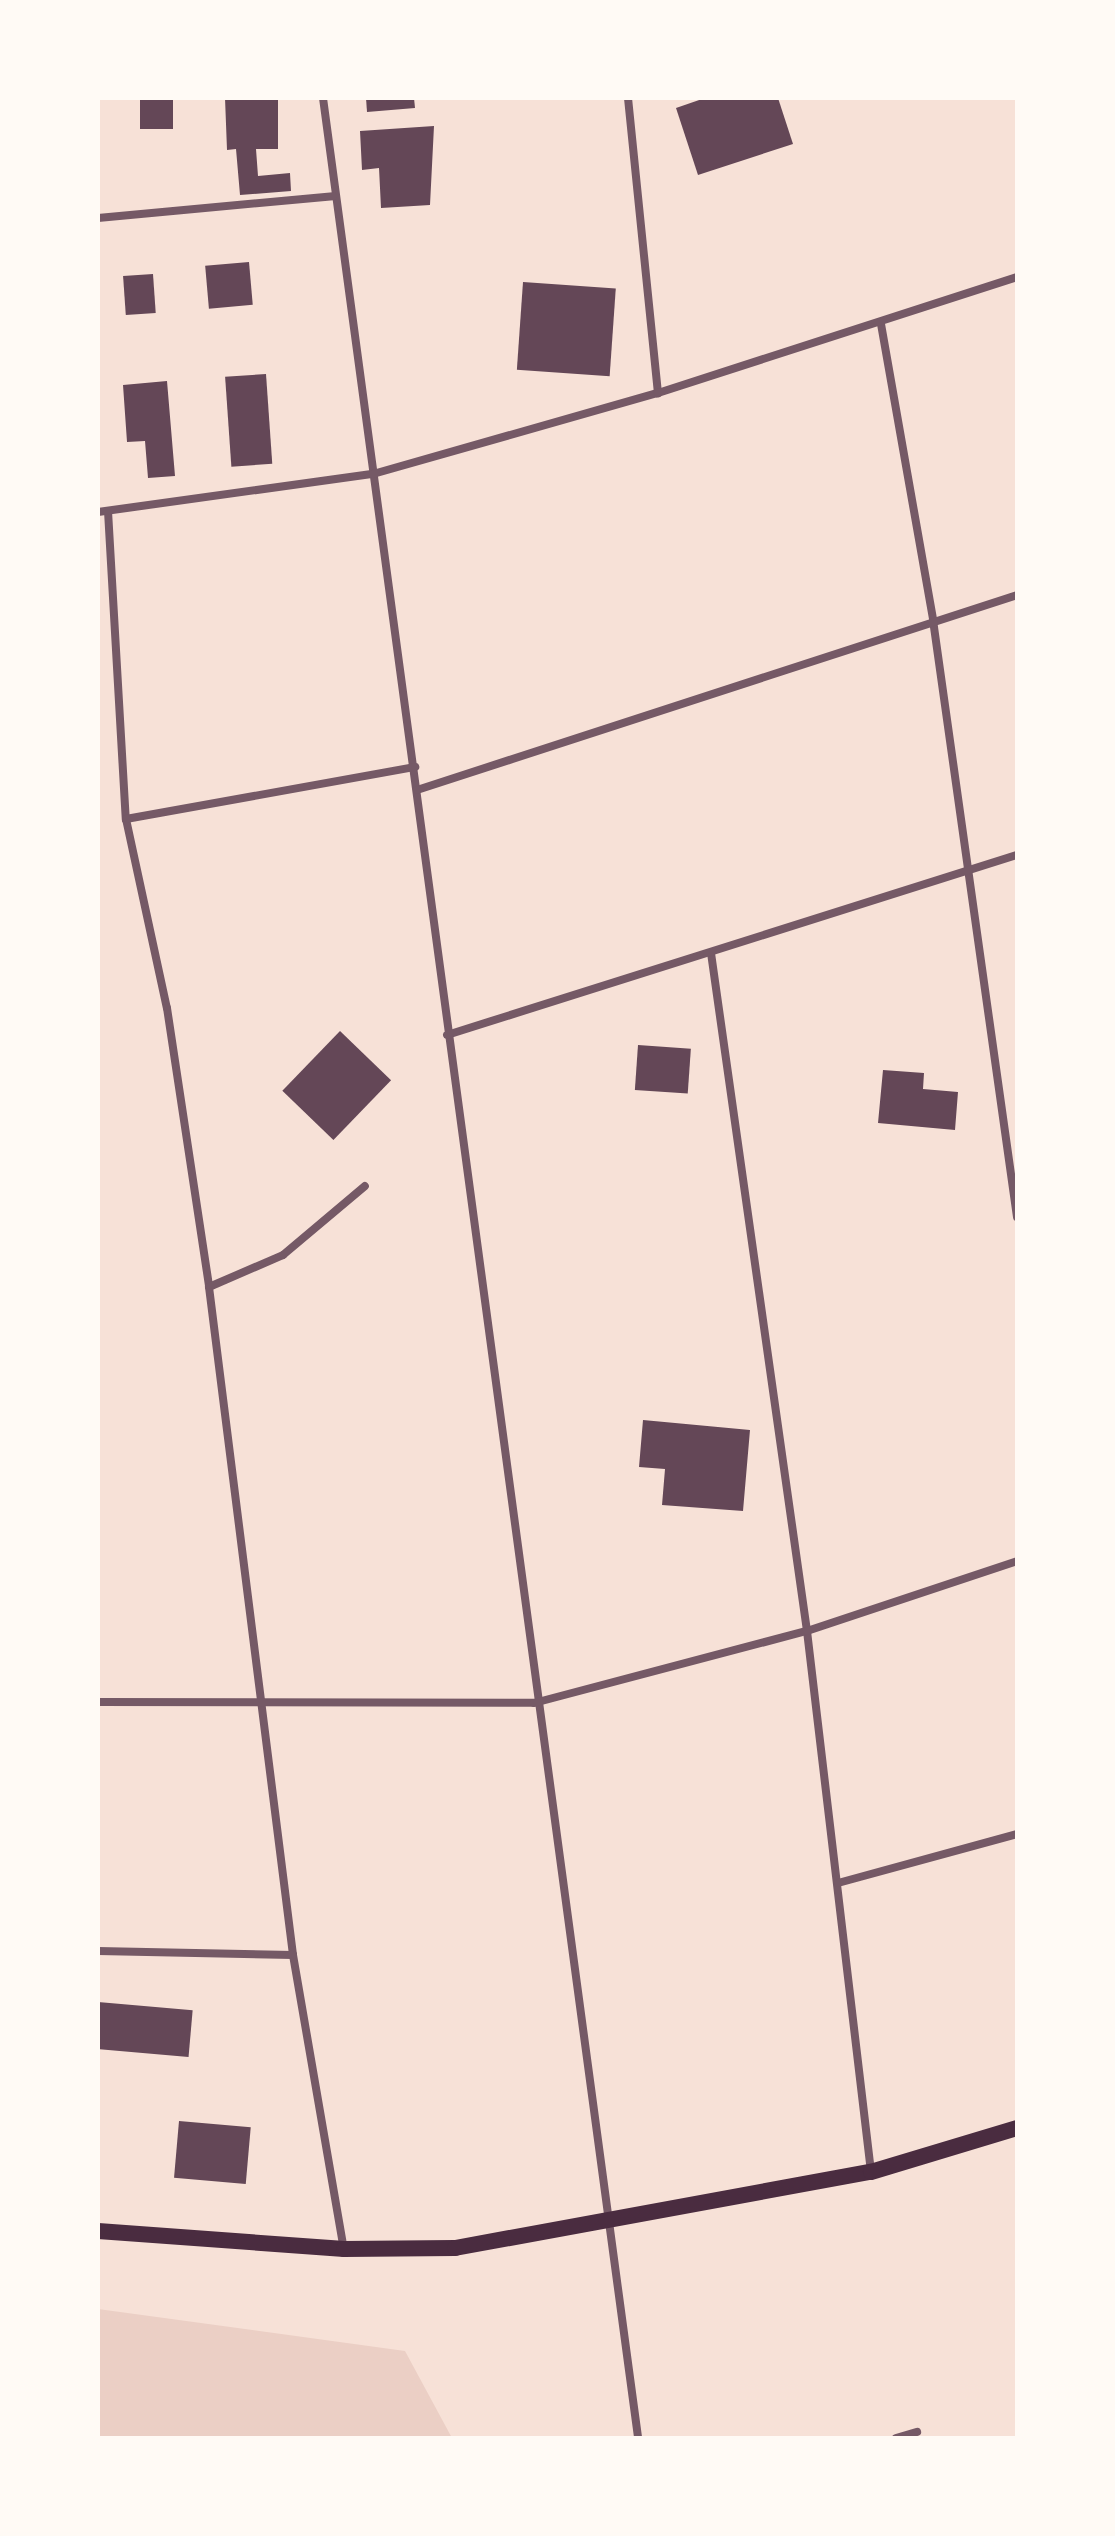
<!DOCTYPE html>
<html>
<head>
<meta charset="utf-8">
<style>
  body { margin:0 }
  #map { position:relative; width:1115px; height:2536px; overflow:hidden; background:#f7e1d7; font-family:Rubik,sans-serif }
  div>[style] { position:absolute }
  .green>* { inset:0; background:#ebcfc5 }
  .building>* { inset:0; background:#644757; transform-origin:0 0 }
  .minor>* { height:8px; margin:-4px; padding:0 4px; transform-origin:4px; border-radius:4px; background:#755966 }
  .secondary>* { height:16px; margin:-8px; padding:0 8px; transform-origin:8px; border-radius:8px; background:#4a2c40 }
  span { translate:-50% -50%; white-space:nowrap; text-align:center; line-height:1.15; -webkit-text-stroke:8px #fffaf5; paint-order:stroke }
  .frame { position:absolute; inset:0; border:100px solid #fffaf5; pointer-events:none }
</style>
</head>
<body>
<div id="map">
  <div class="green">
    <i style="clip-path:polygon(98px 2309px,405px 2351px,452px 2438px,98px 2438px)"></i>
  </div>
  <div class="building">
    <i style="left:140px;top:98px;width:33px;height:31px"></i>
    <i style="clip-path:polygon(225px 98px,278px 98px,278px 149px,256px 149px,258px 176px,290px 173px,291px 191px,240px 195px,236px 149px,227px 150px)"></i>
    <i style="clip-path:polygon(366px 98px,414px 98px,415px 108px,367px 112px)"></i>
    <i style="clip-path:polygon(705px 98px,778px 98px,793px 144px,698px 175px,676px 108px)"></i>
    <i style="clip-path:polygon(434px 126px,430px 205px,381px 208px,379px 168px,362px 170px,360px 131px)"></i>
    <i style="left:249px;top:262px;width:43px;height:44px;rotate:85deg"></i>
    <i style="left:153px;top:274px;width:39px;height:30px;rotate:86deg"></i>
    <i style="left:523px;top:282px;width:93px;height:88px;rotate:4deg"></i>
    <i style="left:266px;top:374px;width:90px;height:41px;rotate:86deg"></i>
    <i style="clip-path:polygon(167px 381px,175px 476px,148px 478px,145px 441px,127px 442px,123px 385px)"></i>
    <i style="left:340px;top:1031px;width:71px;height:83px;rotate:44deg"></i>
    <i style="left:638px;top:1045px;width:53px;height:45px;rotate:4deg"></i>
    <i style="clip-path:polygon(883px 1070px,924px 1073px,923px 1089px,958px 1092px,955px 1130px,878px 1123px)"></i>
    <i style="clip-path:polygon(643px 1420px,750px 1430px,743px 1511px,662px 1505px,665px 1469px,639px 1467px)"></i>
    <i style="left:98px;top:2002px;width:95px;height:47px;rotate:5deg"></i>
    <i style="left:179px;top:2121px;width:72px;height:57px;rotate:5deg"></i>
  </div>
  <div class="minor">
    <i style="left:323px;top:98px;width:2361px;rotate:82.33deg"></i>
    <i style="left:628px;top:98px;width:297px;rotate:84.2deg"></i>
    <i style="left:98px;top:218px;width:236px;rotate:-5.3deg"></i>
    <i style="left:881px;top:324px;width:301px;rotate:80deg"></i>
    <i style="left:933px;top:620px;width:603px;rotate:81.99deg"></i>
    <i style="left:108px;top:511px;width:309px;rotate:86.7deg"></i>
    <i style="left:126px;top:819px;width:193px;rotate:77.8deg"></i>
    <i style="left:167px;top:1008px;width:282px;rotate:81.4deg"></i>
    <i style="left:209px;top:1287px;width:673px;rotate:82.83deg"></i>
    <i style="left:293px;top:1955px;width:298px;rotate:80.2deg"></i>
    <i style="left:98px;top:512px;width:278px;rotate:-7.9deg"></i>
    <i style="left:373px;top:474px;width:296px;rotate:-15.9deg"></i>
    <i style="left:658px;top:393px;width:377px;rotate:-17.9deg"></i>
    <i style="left:417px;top:790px;width:631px;rotate:-18deg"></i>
    <i style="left:126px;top:819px;width:294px;rotate:-10.2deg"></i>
    <i style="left:711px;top:953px;width:685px;rotate:81.94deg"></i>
    <i style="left:807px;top:1631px;width:545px;rotate:83.25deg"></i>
    <i style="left:447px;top:1035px;width:598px;rotate:-17.53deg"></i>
    <i style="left:209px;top:1287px;width:81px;rotate:-23.4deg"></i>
    <i style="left:283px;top:1255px;width:107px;rotate:-40.1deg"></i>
    <i style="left:98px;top:1702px;width:436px;rotate:0.1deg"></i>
    <i style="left:534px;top:1703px;width:282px;rotate:-14.8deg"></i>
    <i style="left:807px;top:1631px;width:221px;rotate:-18.4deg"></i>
    <i style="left:838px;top:1883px;width:186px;rotate:-15.3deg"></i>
    <i style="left:98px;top:1951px;width:195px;rotate:1.2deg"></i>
    <i style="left:896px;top:2438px;width:22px;rotate:-16deg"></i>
  </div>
  <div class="secondary">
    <i style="left:98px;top:2231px;width:247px;rotate:4.2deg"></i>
    <i style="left:344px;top:2249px;width:111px;rotate:-0.5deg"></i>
    <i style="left:455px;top:2248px;width:423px;rotate:-10.4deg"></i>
    <i style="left:871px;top:2172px;width:152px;rotate:-16.8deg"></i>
  </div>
  <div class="frame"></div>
</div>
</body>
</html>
